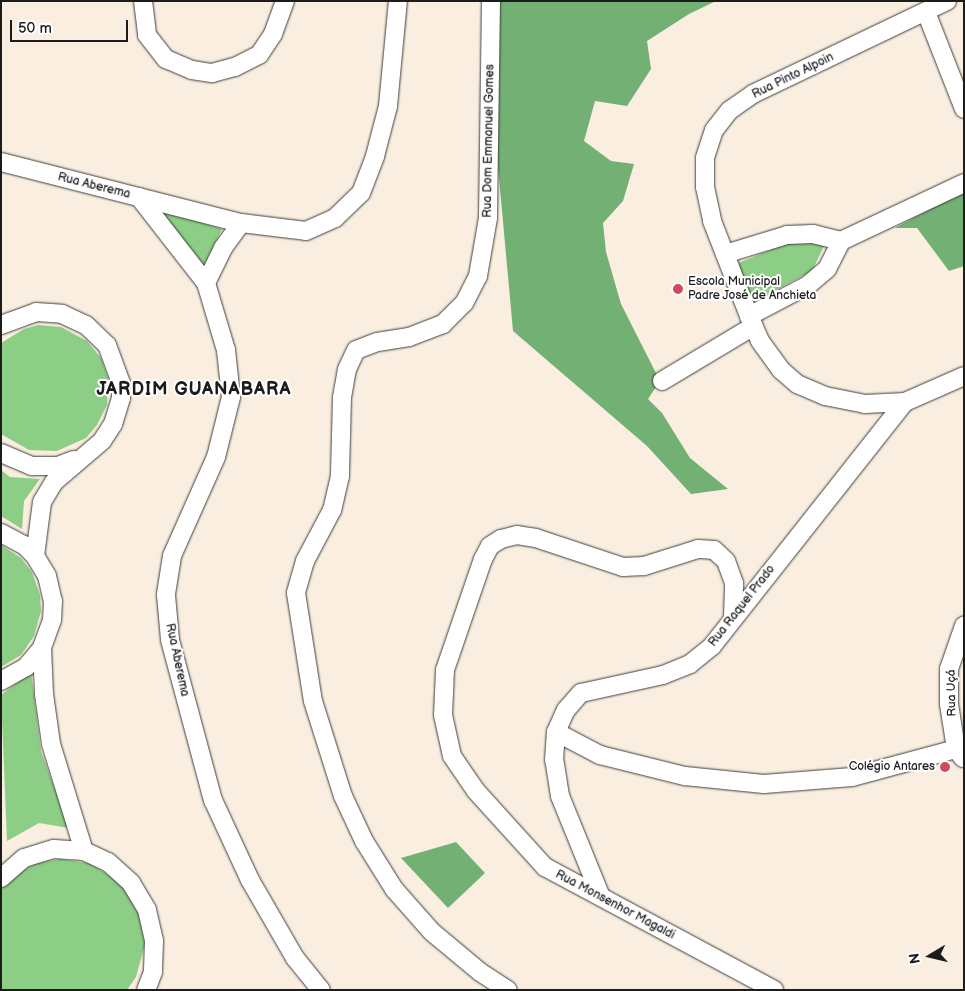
<!DOCTYPE html>
<html>
<head>
<meta charset="utf-8">
<style>
  body { margin:0 }
  #map { position:relative; width:965px; height:991px; overflow:hidden; background:#faeee0; font-family:"Balsamiq Sans",sans-serif }
  div>[style] { position:absolute }
  .green>* { inset:0; background:#8dce86 }
  .forest>* { inset:0; background:#72b173 }
  .roads { filter:drop-shadow(0 0 1px #3d3c39) drop-shadow(0 0 1px #3d3c39) }
  .street>* { height:18px; margin:-9px; padding:0 9px; transform-origin:9px; border-radius:9px; background:#fff }
  .dots>* { width:14px; height:14px; translate:-50% -50%; box-sizing:border-box; border:2px solid #fff; border-radius:50% }
  span { translate:-50% -50%; white-space:nowrap; text-align:center; line-height:1.15; -webkit-text-stroke:4px #fff; paint-order:stroke }
  .street-label { font-size:12px; color:#1c1c1c }
  .poi-label { font-size:12px; color:#1c1c1c }
  .left { translate:0 -50%; text-align:left }
  .right { translate:-100% -50%; text-align:right }
  .district-label { font-size:18px; color:#1c1c1c; font-weight:700; letter-spacing:1px }
  .frame { position:absolute; inset:0; border:2px solid #1c1c1c; pointer-events:none }
  .north { position:absolute; left:905px; top:931px; width:50px; height:50px; -webkit-text-stroke:4px #fff; paint-order:stroke; rotate:261deg; font-size:14px; font-weight:700; line-height:20px; text-align:center; color:#1c1c1c }
  .north::after { content:''; display:block; margin:auto; width:18px; height:22px; background:#1c1c1c; clip-path:polygon(50% 0,100% 100%,50% 72%,0 100%) }
  .scale { position:absolute; left:10px; top:20px; width:118px; height:22px; box-sizing:border-box; border:2px solid #1c1c1c; border-top:0; padding-left:6px; font-size:15px; line-height:18px; white-space:nowrap; color:#1c1c1c; -webkit-text-stroke:4px #fff; paint-order:stroke }
</style>
</head>
<body>
<div id="map">
  <div class="green">
    <i style="clip-path:polygon(160px 210px,222px 229px,204px 266px)"></i>
    <i style="clip-path:polygon(798px 239px,824px 246px,812px 271px,752px 302px,738px 263px)"></i>
    <i style="clip-path:polygon(38px 325px,61px 327px,87px 341px,101px 358px,108px 378px,107px 405px,97px 425px,86px 438px,57px 451px,29px 450px,1px 434px,1px 343px,24px 329px)"></i>
    <i style="clip-path:polygon(1px 470px,10px 477px,40px 479px,24px 501px,22px 529px,1px 516px)"></i>
    <i style="clip-path:polygon(1px 545px,21px 558px,32px 572px,40px 595px,41px 611px,34px 636px,21px 655px,1px 667px)"></i>
    <i style="clip-path:polygon(31px 672px,41px 751px,69px 828px,39px 823px,7px 841px,1px 695px)"></i>
    <i style="clip-path:polygon(60px 859px,89px 863px,118px 881px,138px 909px,145px 944px,136px 977px,127px 990px,1px 990px,1px 888px,14px 875px,37px 863px)"></i>
  </div>
  <div class="forest">
    <i style="clip-path:polygon(496px 1px,716px 1px,689px 14px,647px 41px,651px 69px,627px 106px,595px 101px,584px 141px,611px 161px,634px 164px,623px 201px,603px 223px,606px 252px,621px 304px,660px 381px,648px 399px,662px 413px,690px 458px,728px 489px,691px 494px,647px 446px,513px 331px,497px 156px)"></i>
    <i style="clip-path:polygon(964px 191px,964px 266px,949px 271px,917px 228px,895px 228px)"></i>
    <i style="clip-path:polygon(456px 842px,485px 873px,448px 908px,401px 858px)"></i>
  </div>
  <div class="roads">
    <div class="street">
      <i style="left:143px;top:1px;width:34px;rotate:83deg"></i>
      <i style="left:147px;top:35px;width:31px;rotate:52deg"></i>
      <i style="left:166px;top:59px;width:28px;rotate:23deg"></i>
      <i style="left:192px;top:70px;width:20px;rotate:9deg"></i>
      <i style="left:212px;top:73px;width:24px;rotate:-15deg"></i>
      <i style="left:235px;top:67px;width:27px;rotate:-27deg"></i>
      <i style="left:259px;top:55px;width:25px;rotate:-56deg"></i>
      <i style="left:273px;top:34px;width:35px;rotate:-70deg"></i>
      <i style="left:491px;top:1px;width:217px;rotate:90.8deg"></i>
      <i style="left:488px;top:218px;width:59px;rotate:99.8deg"></i>
      <i style="left:478px;top:276px;width:30px;rotate:117deg"></i>
      <i style="left:464px;top:303px;width:30px;rotate:135deg"></i>
      <i style="left:443px;top:324px;width:36px;rotate:159deg"></i>
      <i style="left:409px;top:337px;width:32px;rotate:171deg"></i>
      <i style="left:377px;top:342px;width:22px;rotate:159deg"></i>
      <i style="left:356px;top:350px;width:21px;rotate:115deg"></i>
      <i style="left:347px;top:369px;width:28px;rotate:100deg"></i>
      <i style="left:342px;top:397px;width:79px;rotate:91.5deg"></i>
      <i style="left:340px;top:476px;width:35px;rotate:103deg"></i>
      <i style="left:332px;top:510px;width:58px;rotate:117.9deg"></i>
      <i style="left:305px;top:561px;width:33px;rotate:106deg"></i>
      <i style="left:296px;top:593px;width:109px;rotate:81.1deg"></i>
      <i style="left:313px;top:701px;width:100px;rotate:72.5deg"></i>
      <i style="left:343px;top:796px;width:50px;rotate:65deg"></i>
      <i style="left:364px;top:841px;width:57px;rotate:58deg"></i>
      <i style="left:394px;top:889px;width:57px;rotate:48.5deg"></i>
      <i style="left:432px;top:932px;width:62px;rotate:39.8deg"></i>
      <i style="left:480px;top:972px;width:33px;rotate:33deg"></i>
      <i style="left:947px;top:1px;width:215px;rotate:154.4deg"></i>
      <i style="left:753px;top:94px;width:29px;rotate:145deg"></i>
      <i style="left:729px;top:111px;width:24px;rotate:128deg"></i>
      <i style="left:714px;top:130px;width:29px;rotate:108deg"></i>
      <i style="left:705px;top:158px;width:29px;rotate:90deg"></i>
      <i style="left:705px;top:187px;width:35px;rotate:78deg"></i>
      <i style="left:712px;top:221px;width:102px;rotate:68.7deg"></i>
      <i style="left:749px;top:316px;width:27px;rotate:66deg"></i>
      <i style="left:760px;top:341px;width:36px;rotate:54deg"></i>
      <i style="left:781px;top:370px;width:21px;rotate:41deg"></i>
      <i style="left:797px;top:384px;width:30px;rotate:23deg"></i>
      <i style="left:825px;top:396px;width:41px;rotate:11.3deg"></i>
      <i style="left:865px;top:404px;width:40px;rotate:-2.9deg"></i>
      <i style="left:905px;top:402px;width:64px;rotate:-23.8deg"></i>
      <i style="left:926px;top:12px;width:104px;rotate:68.6deg"></i>
      <i style="left:1px;top:162px;width:248px;rotate:14.3deg"></i>
      <i style="left:241px;top:223px;width:65px;rotate:7deg"></i>
      <i style="left:306px;top:231px;width:32px;rotate:-24deg"></i>
      <i style="left:335px;top:218px;width:36px;rotate:-44deg"></i>
      <i style="left:361px;top:193px;width:40px;rotate:-69deg"></i>
      <i style="left:375px;top:156px;width:52px;rotate:-75.4deg"></i>
      <i style="left:388px;top:106px;width:105px;rotate:-84.6deg"></i>
      <i style="left:139px;top:197px;width:109px;rotate:52.1deg"></i>
      <i style="left:206px;top:283px;width:70px;rotate:73.4deg"></i>
      <i style="left:226px;top:350px;width:47px;rotate:83.9deg"></i>
      <i style="left:231px;top:397px;width:62px;rotate:104deg"></i>
      <i style="left:216px;top:457px;width:108px;rotate:114deg"></i>
      <i style="left:172px;top:556px;width:39px;rotate:99deg"></i>
      <i style="left:166px;top:595px;width:45px;rotate:84.9deg"></i>
      <i style="left:170px;top:640px;width:166px;rotate:75deg"></i>
      <i style="left:213px;top:800px;width:88px;rotate:65.2deg"></i>
      <i style="left:250px;top:880px;width:90px;rotate:60deg"></i>
      <i style="left:295px;top:958px;width:41px;rotate:50.9deg"></i>
      <i style="left:725px;top:254px;width:65px;rotate:-17deg"></i>
      <i style="left:787px;top:235px;width:26px;rotate:-2deg"></i>
      <i style="left:813px;top:234px;width:29px;rotate:14deg"></i>
      <i style="left:206px;top:283px;width:39px;rotate:-64deg"></i>
      <i style="left:223px;top:248px;width:31px;rotate:-54deg"></i>
      <i style="left:749px;top:316px;width:67px;rotate:-27.7deg"></i>
      <i style="left:808px;top:285px;width:25px;rotate:-40deg"></i>
      <i style="left:827px;top:269px;width:31px;rotate:-63deg"></i>
      <i style="left:841px;top:241px;width:136px;rotate:-25.2deg"></i>
      <i style="left:1px;top:325px;width:37px;rotate:-20deg"></i>
      <i style="left:36px;top:312px;width:26px;rotate:4deg"></i>
      <i style="left:62px;top:314px;width:26px;rotate:25deg"></i>
      <i style="left:86px;top:325px;width:29px;rotate:44deg"></i>
      <i style="left:107px;top:345px;width:40px;rotate:69.8deg"></i>
      <i style="left:121px;top:383px;width:15px;rotate:90deg"></i>
      <i style="left:121px;top:398px;width:27px;rotate:107deg"></i>
      <i style="left:113px;top:424px;width:20px;rotate:123deg"></i>
      <i style="left:102px;top:441px;width:63px;rotate:139.5deg"></i>
      <i style="left:54px;top:482px;width:23px;rotate:121deg"></i>
      <i style="left:42px;top:502px;width:54px;rotate:97.4deg"></i>
      <i style="left:662px;top:381px;width:107px;rotate:-30.9deg"></i>
      <i style="left:1px;top:453px;width:34px;rotate:23deg"></i>
      <i style="left:32px;top:466px;width:26px"></i>
      <i style="left:58px;top:466px;width:17px;rotate:-21deg"></i>
      <i style="left:1px;top:533px;width:26px;rotate:28deg"></i>
      <i style="left:24px;top:545px;width:16px;rotate:45deg"></i>
      <i style="left:35px;top:556px;width:23px;rotate:59deg"></i>
      <i style="left:47px;top:576px;width:26px;rotate:77deg"></i>
      <i style="left:53px;top:601px;width:19px;rotate:93deg"></i>
      <i style="left:52px;top:620px;width:30px;rotate:110deg"></i>
      <i style="left:42px;top:648px;width:25px;rotate:130deg"></i>
      <i style="left:26px;top:667px;width:29px;rotate:151deg"></i>
      <i style="left:733px;top:616px;width:33px;rotate:-88deg"></i>
      <i style="left:734px;top:583px;width:23px;rotate:-110deg"></i>
      <i style="left:726px;top:561px;width:16px;rotate:-137deg"></i>
      <i style="left:714px;top:550px;width:16px;rotate:-176deg"></i>
      <i style="left:698px;top:549px;width:57px;rotate:162.5deg"></i>
      <i style="left:644px;top:566px;width:21px;rotate:177deg"></i>
      <i style="left:623px;top:567px;width:92px;rotate:-161.6deg"></i>
      <i style="left:536px;top:538px;width:19px;rotate:-171deg"></i>
      <i style="left:517px;top:535px;width:16px;rotate:166deg"></i>
      <i style="left:501px;top:539px;width:13px;rotate:148deg"></i>
      <i style="left:490px;top:546px;width:15px;rotate:118deg"></i>
      <i style="left:483px;top:559px;width:117px;rotate:108.9deg"></i>
      <i style="left:445px;top:670px;width:45px;rotate:92.5deg"></i>
      <i style="left:443px;top:715px;width:42px;rotate:77.6deg"></i>
      <i style="left:452px;top:756px;width:42px;rotate:55.6deg"></i>
      <i style="left:476px;top:791px;width:103px;rotate:47.8deg"></i>
      <i style="left:545px;top:867px;width:260px;rotate:28.2deg"></i>
      <i style="left:42px;top:648px;width:46px;rotate:87.5deg"></i>
      <i style="left:44px;top:694px;width:50px;rotate:82deg"></i>
      <i style="left:51px;top:744px;width:112px;rotate:72.9deg"></i>
      <i style="left:556px;top:732px;width:50px;rotate:27.6deg"></i>
      <i style="left:600px;top:755px;width:88px;rotate:13.9deg"></i>
      <i style="left:685px;top:776px;width:79px;rotate:5.8deg"></i>
      <i style="left:764px;top:784px;width:88px;rotate:-4.5deg"></i>
      <i style="left:852px;top:777px;width:108px;rotate:-15.1deg"></i>
      <i style="left:963px;top:758px;width:11px;rotate:-128deg"></i>
      <i style="left:956px;top:749px;width:46px;rotate:-98.8deg"></i>
      <i style="left:949px;top:704px;width:35px;rotate:-90deg"></i>
      <i style="left:949px;top:669px;width:46px;rotate:-70.8deg"></i>
      <i style="left:1px;top:878px;width:30px;rotate:-41deg"></i>
      <i style="left:24px;top:858px;width:31px;rotate:-17deg"></i>
      <i style="left:54px;top:849px;width:30px;rotate:4deg"></i>
      <i style="left:84px;top:851px;width:26px;rotate:25deg"></i>
      <i style="left:108px;top:862px;width:31px;rotate:42deg"></i>
      <i style="left:131px;top:883px;width:31px;rotate:59deg"></i>
      <i style="left:147px;top:910px;width:32px;rotate:77deg"></i>
      <i style="left:154px;top:941px;width:31px;rotate:92deg"></i>
      <i style="left:153px;top:972px;width:19px;rotate:111deg"></i>
      <i style="left:601px;top:897px;width:109px;rotate:-112.1deg"></i>
      <i style="left:560px;top:796px;width:36px;rotate:-99deg"></i>
      <i style="left:554px;top:760px;width:28px;rotate:-86deg"></i>
      <i style="left:556px;top:732px;width:24px;rotate:-66deg"></i>
      <i style="left:566px;top:710px;width:23px;rotate:-49deg"></i>
      <i style="left:581px;top:693px;width:84px;rotate:-12.4deg"></i>
      <i style="left:663px;top:675px;width:29px;rotate:-22deg"></i>
      <i style="left:690px;top:664px;width:28px;rotate:-39deg"></i>
      <i style="left:712px;top:646px;width:311px;rotate:-51.7deg"></i>
    </div>
  </div>
  <div class="dots">
    <i style="left:678px;top:289px;background:#d1495b"></i>
    <i style="left:945px;top:767px;background:#d1495b"></i>
  </div>
  <div class="street-label">
    <span style="left:793px;top:76px;rotate:-26deg">Rua Pinto Alpoin</span>
    <span style="left:489px;top:141px;rotate:-89deg">Rua Dom Emmanuel Gomes</span>
    <span style="left:94px;top:186px;rotate:14deg">Rua Aberema</span>
    <span style="left:742px;top:606px;rotate:-52deg">Rua Raquel Prado</span>
    <span style="left:177px;top:660px;rotate:78deg">Rua Aberema</span>
    <span style="left:952px;top:693px;rotate:-91deg">Rua Uçá</span>
    <span style="left:615px;top:905px;rotate:28deg">Rua Monsenhor Magaldi</span>
  </div>
  <div class="poi-label">
    <span class="left" style="left:688px;top:289px">Escola Municipal<br>Padre José de Anchieta</span>
    <span class="right" style="left:935px;top:767px">Colégio Antares</span>
  </div>
  <div class="district-label">
    <span style="left:194px;top:390px">JARDIM GUANABARA</span>
  </div>
  <div class="frame"></div>
  <div class="north">N</div>
  <div class="scale">50 m</div>
</div>
</body>
</html>
